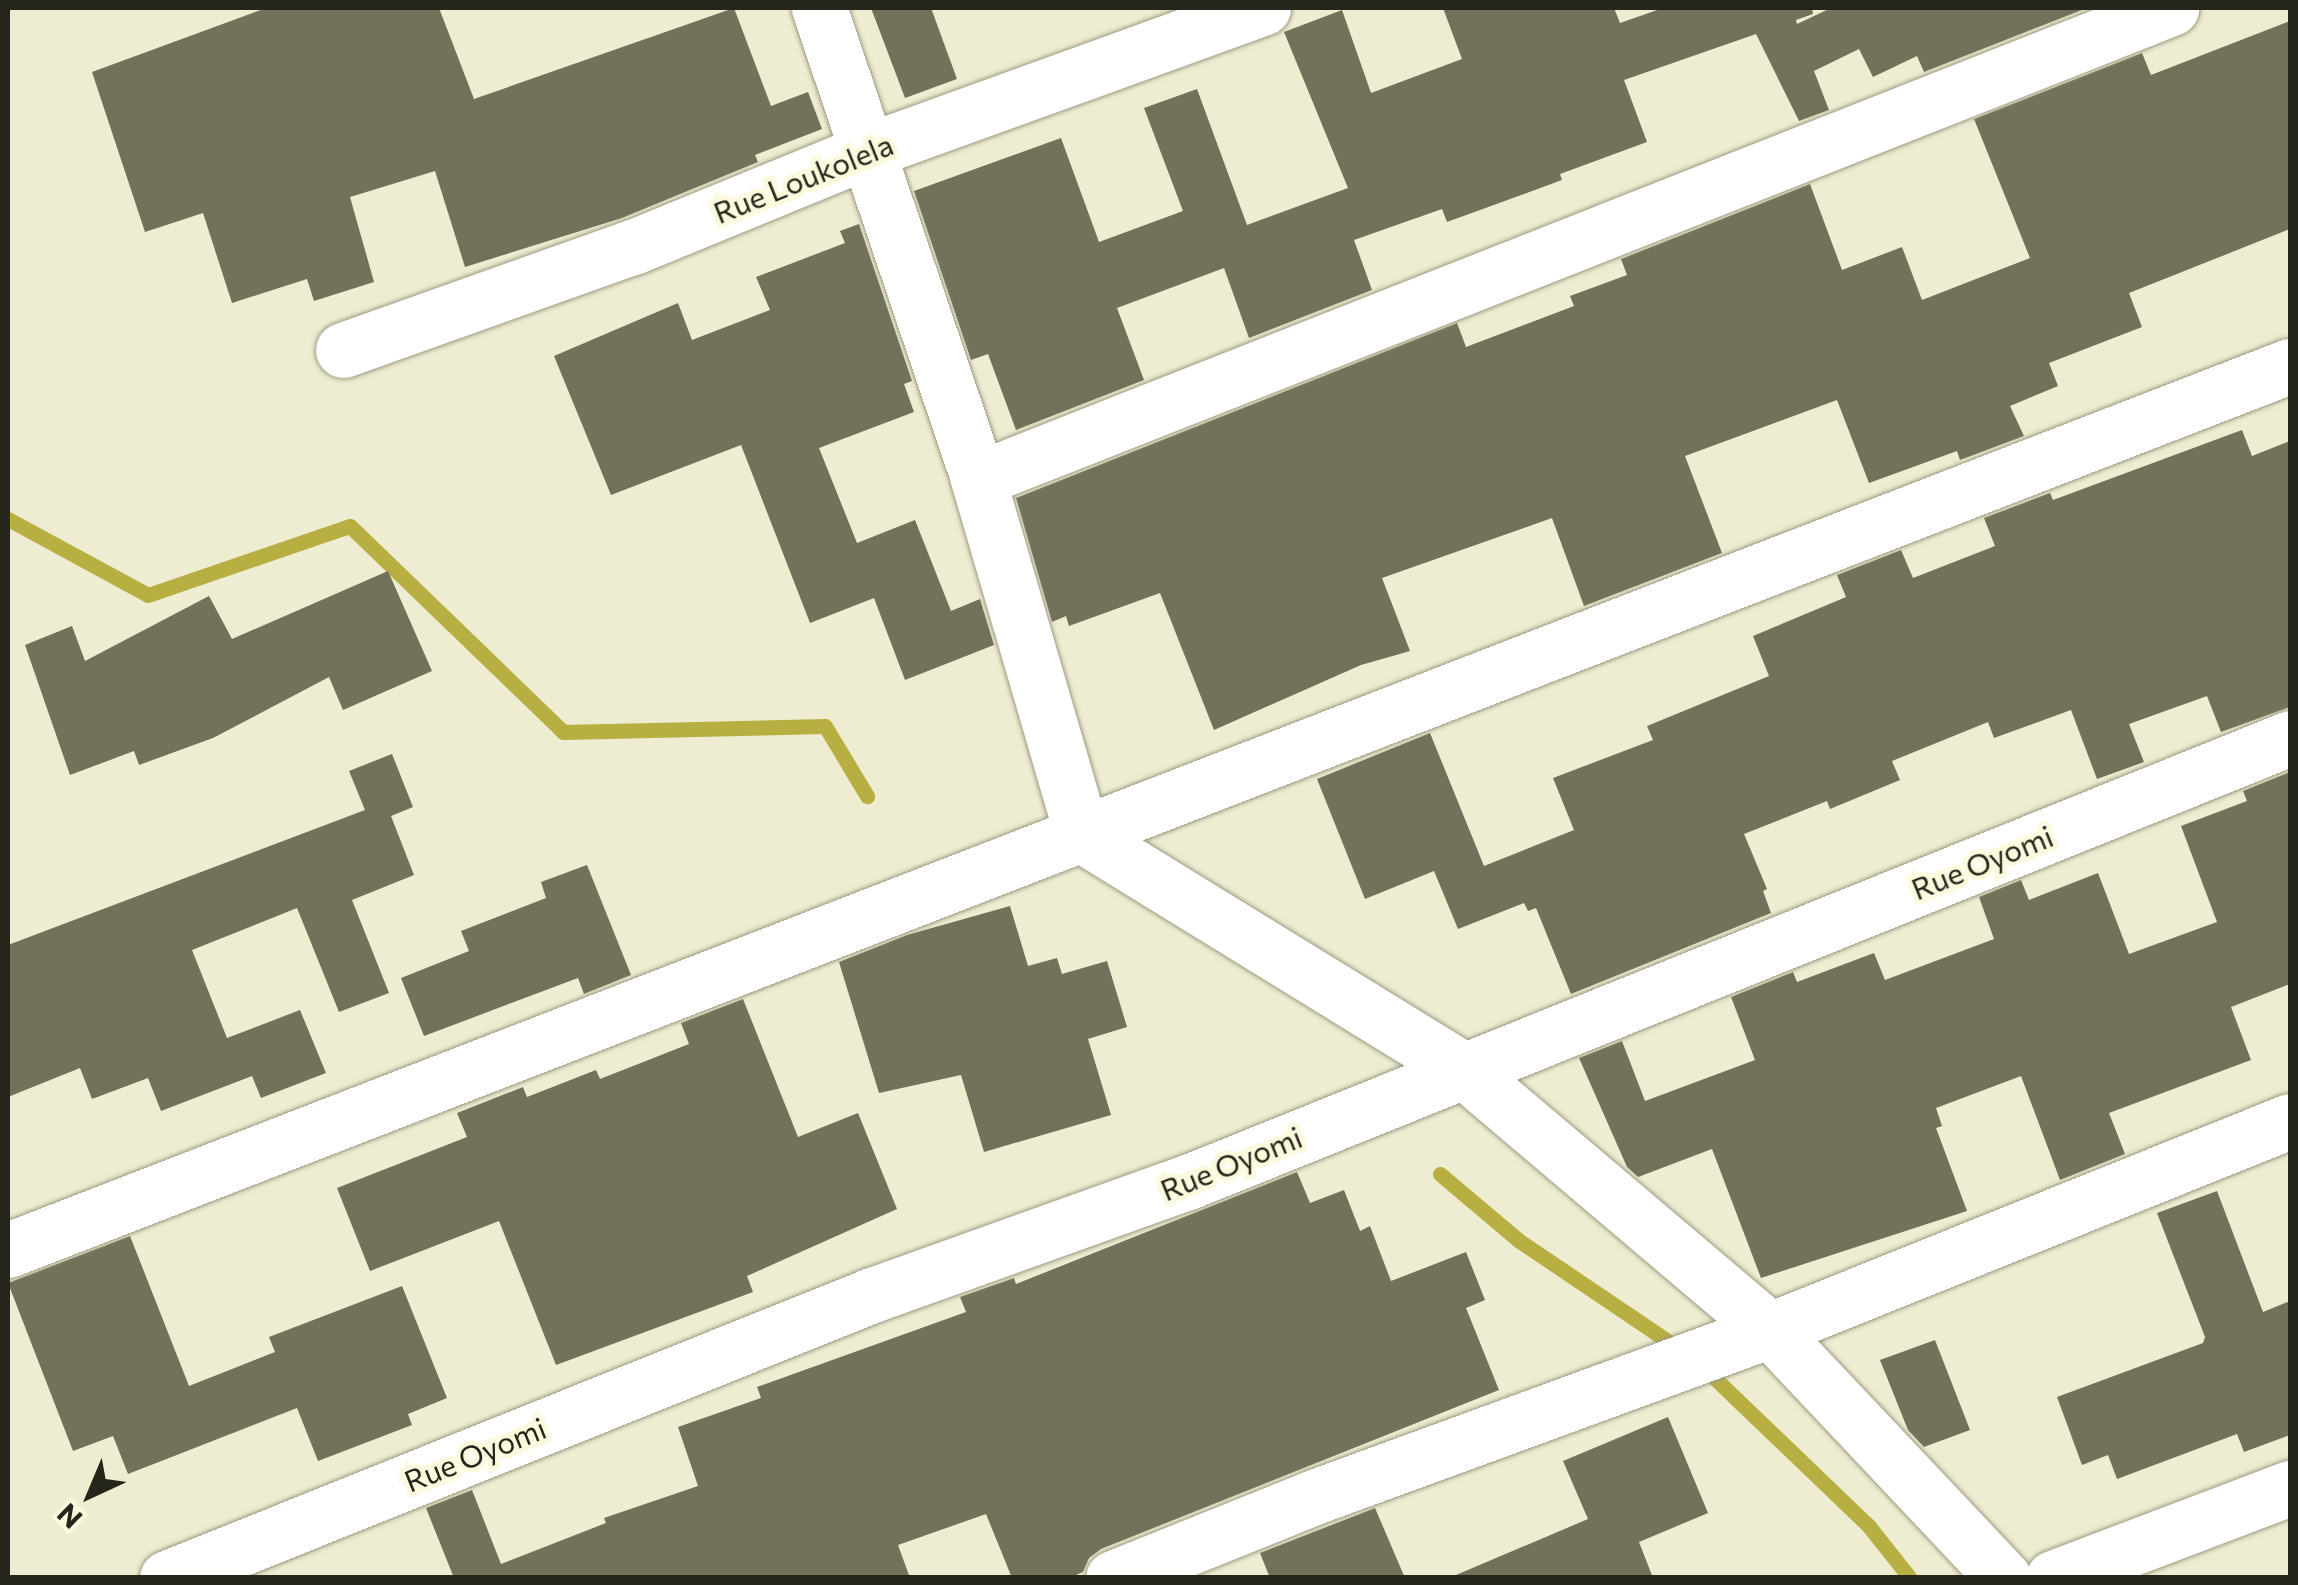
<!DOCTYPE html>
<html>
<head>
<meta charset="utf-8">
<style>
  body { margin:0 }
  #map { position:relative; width:2298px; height:1585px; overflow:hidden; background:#eeecd1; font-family:Commissioner,sans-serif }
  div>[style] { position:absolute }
  .stream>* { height:15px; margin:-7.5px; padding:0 7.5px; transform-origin:7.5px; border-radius:7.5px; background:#b8af42 }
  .building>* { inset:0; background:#727159 }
  .roads { filter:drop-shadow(0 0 2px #9c9b82) drop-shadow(0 0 2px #9c9b82) }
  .minor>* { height:55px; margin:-27.5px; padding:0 27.5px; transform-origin:27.5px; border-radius:27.5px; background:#fff }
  span { translate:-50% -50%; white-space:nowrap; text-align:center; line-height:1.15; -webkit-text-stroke:10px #fbf9de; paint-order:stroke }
  .street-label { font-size:30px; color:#26251b }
  .frame { position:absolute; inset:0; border:10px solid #26251b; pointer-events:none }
  .north { position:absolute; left:40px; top:1445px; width:100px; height:100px; -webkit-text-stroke:8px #fbf9de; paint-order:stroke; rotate:224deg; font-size:28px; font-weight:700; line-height:40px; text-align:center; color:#26251b }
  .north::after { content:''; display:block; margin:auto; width:35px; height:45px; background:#26251b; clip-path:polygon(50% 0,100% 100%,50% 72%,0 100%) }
</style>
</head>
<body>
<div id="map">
  <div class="stream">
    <i style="left:8px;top:519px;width:159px;rotate:28.5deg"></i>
    <i style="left:148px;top:595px;width:213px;rotate:-18.9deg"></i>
    <i style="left:350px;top:526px;width:296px;rotate:44deg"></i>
    <i style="left:563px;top:732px;width:262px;rotate:-1.3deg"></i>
    <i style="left:825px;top:726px;width:82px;rotate:59deg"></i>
    <i style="left:1440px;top:1174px;width:102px;rotate:40.2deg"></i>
    <i style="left:1518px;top:1240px;width:197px;rotate:34deg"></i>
    <i style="left:1703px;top:1367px;width:228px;rotate:43.8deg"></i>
    <i style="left:1868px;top:1525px;width:68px;rotate:51.6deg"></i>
  </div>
  <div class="building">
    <i style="clip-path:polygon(266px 8px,439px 8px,474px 99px,734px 8px,771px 106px,808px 92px,822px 129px,755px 155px,758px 162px,622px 218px,465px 267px,435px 171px,350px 197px,374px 282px,314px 301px,307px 279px,232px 303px,203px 213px,145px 232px,92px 72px)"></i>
    <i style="clip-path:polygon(871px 8px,931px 8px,957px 79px,905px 98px)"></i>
    <i style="clip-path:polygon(1443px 8px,1614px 8px,1620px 23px,1663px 8px,1812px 8px,1813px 14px,1796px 20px,1797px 24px,1831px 8px,2087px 8px,1924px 72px,1917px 56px,1873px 77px,1859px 49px,1814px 71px,1829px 110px,1799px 121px,1756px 34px,1624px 80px,1647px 142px,1560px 174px,1562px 180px,1447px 222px,1442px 209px,1354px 240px,1372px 290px,1249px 338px,1224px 268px,1117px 308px,1144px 380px,1016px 430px,988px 354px,971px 360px,914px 191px,1061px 138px,1099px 242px,1183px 211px,1144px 108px,1197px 89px,1247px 225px,1348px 188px,1284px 32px,1342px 10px,1371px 93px,1462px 59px)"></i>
    <i style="clip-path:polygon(2290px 21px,2290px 229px,2129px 293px,2142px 327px,2049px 363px,2058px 386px,2010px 406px,2024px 436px,1960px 460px,1957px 451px,1869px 483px,1837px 400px,1685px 456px,1722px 553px,1584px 606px,1552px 518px,1382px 578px,1410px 651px,1361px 665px,1214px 730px,1160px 593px,1069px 626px,1066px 616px,1052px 622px,1016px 498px,1457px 323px,1466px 347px,1574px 306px,1570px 296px,1627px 275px,1621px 259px,1810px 184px,1842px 270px,1902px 247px,1922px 300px,2030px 258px,1974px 119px,2142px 53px,2151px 75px)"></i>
    <i style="clip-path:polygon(859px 224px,912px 381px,904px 384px,914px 412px,819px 448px,857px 543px,915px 520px,951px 611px,980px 599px,994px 645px,905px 680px,874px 598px,810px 623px,741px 445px,611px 495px,554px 356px,678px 303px,692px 340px,770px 310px,756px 277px,845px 243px,840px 231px)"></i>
    <i style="clip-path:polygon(2242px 430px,2252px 456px,2290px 441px,2290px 707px,2221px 732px,2207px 696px,2129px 724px,2144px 762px,2097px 779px,2071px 710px,1994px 738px,1988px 722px,1892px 761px,1900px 780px,1830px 809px,1827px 801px,1744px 834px,1767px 889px,1763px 891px,1771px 913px,1571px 994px,1536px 908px,1528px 911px,1524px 903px,1458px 929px,1434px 871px,1365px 899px,1317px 779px,1430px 733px,1484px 866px,1574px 830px,1553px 778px,1653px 740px,1647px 726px,1769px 676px,1753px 636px,1846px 597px,1837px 575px,1901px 550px,1913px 578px,1995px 546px,1984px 518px,2050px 493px,2053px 500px)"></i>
    <i style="clip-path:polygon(388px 571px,432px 671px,343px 710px,329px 677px,213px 738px,139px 765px,134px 751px,70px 775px,25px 645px,72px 626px,85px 661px,209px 596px,232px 639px)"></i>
    <i style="clip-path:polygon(392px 754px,413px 807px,391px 816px,414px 875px,352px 900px,389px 993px,339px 1012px,297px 908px,192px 950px,227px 1038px,300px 1010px,326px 1073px,261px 1098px,252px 1076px,161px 1111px,148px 1078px,92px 1099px,80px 1068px,8px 1097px,8px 945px,365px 810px,349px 771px)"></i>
    <i style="clip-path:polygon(2290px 772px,2290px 984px,2231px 1007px,2251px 1060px,2109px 1113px,2125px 1154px,2060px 1180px,2021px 1076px,1936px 1108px,1942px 1126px,1936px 1128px,1967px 1211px,1761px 1278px,1712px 1149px,1638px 1177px,1627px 1167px,1579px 1058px,1622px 1041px,1645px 1101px,1755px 1060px,1731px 997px,1793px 972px,1797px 982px,1874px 953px,1885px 980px,1994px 939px,1979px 897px,2021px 880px,2029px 900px,2098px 873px,2129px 954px,2217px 922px,2181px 826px,2247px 801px,2243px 791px)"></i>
    <i style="clip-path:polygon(587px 865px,631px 975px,584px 994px,578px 978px,424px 1036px,401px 978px,469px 951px,461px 931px,546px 898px,541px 882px)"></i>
    <i style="clip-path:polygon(1010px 906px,1028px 966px,1057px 958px,1062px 974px,1107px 961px,1127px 1027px,1088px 1039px,1111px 1115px,984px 1152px,961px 1075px,879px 1093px,839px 962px,907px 935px)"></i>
    <i style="clip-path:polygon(743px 999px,798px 1137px,858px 1113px,897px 1209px,747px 1276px,753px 1292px,556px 1365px,499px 1221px,370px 1271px,337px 1188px,467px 1137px,457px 1113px,523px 1087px,527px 1097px,596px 1070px,600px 1079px,689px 1044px,681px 1023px)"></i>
    <i style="clip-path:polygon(1297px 1172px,1310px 1203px,1344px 1190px,1360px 1231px,1370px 1226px,1391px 1281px,1466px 1252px,1485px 1300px,1466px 1308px,1499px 1390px,1101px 1549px,1089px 1558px,1083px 1572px,1069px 1578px,1012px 1578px,986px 1514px,898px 1545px,910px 1578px,454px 1578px,426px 1508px,472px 1490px,501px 1564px,606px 1523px,604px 1518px,698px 1486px,678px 1427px,761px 1398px,757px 1387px,966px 1312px,960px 1297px,1014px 1278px,1016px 1284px)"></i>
    <i style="clip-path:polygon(2217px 1191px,2263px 1312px,2290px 1301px,2290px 1435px,2244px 1452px,2237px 1434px,2117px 1479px,2108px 1455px,2082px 1465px,2057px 1397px,2203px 1343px,2205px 1337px,2157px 1213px)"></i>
    <i style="clip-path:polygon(130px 1236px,189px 1386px,275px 1352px,269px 1337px,402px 1286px,447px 1398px,408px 1414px,412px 1425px,318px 1461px,297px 1408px,128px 1474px,113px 1436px,73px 1451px,8px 1283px)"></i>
    <i style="clip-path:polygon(1935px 1340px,1970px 1430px,1924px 1447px,1908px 1430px,1880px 1360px)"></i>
    <i style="clip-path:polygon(1668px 1417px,1708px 1513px,1639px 1542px,1653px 1578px,1449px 1578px,1588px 1519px,1563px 1461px)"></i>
    <i style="clip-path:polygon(1375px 1508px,1405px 1578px,1270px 1578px,1260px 1553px)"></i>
  </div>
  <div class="roads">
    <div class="minor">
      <i style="left:819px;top:8px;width:497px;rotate:71.3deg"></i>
      <i style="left:978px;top:479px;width:371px;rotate:73.7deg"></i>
      <i style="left:1082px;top:835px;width:446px;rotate:31.6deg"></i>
      <i style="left:1462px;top:1069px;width:404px;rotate:40.3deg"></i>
      <i style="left:1770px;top:1330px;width:341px;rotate:46.7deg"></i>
      <i style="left:343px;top:350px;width:308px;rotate:-19.6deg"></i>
      <i style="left:633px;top:247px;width:256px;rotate:-22.3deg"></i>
      <i style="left:870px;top:150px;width:418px;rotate:-19.9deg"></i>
      <i style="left:978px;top:479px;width:1283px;rotate:-21.54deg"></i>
      <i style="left:8px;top:1250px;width:2447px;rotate:-21.18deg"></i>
      <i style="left:167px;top:1578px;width:760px;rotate:-21.87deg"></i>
      <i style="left:872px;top:1295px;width:336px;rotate:-19.7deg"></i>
      <i style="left:1188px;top:1182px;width:1188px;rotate:-21.94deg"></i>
      <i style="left:1113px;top:1578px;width:217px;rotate:-21.9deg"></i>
      <i style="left:1314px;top:1497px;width:486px;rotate:-20.1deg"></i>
      <i style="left:1770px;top:1330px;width:560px;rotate:-21.9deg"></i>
      <i style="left:2053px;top:1578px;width:254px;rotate:-20.8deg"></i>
    </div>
  </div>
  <div class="street-label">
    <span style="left:803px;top:178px;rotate:-22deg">Rue Loukolela</span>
    <span style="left:1982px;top:862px;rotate:-22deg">Rue Oyomi</span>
    <span style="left:1231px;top:1163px;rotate:-22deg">Rue Oyomi</span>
    <span style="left:475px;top:1454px;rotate:-22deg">Rue Oyomi</span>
  </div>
  <div class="frame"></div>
  <div class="north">N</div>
</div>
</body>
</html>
